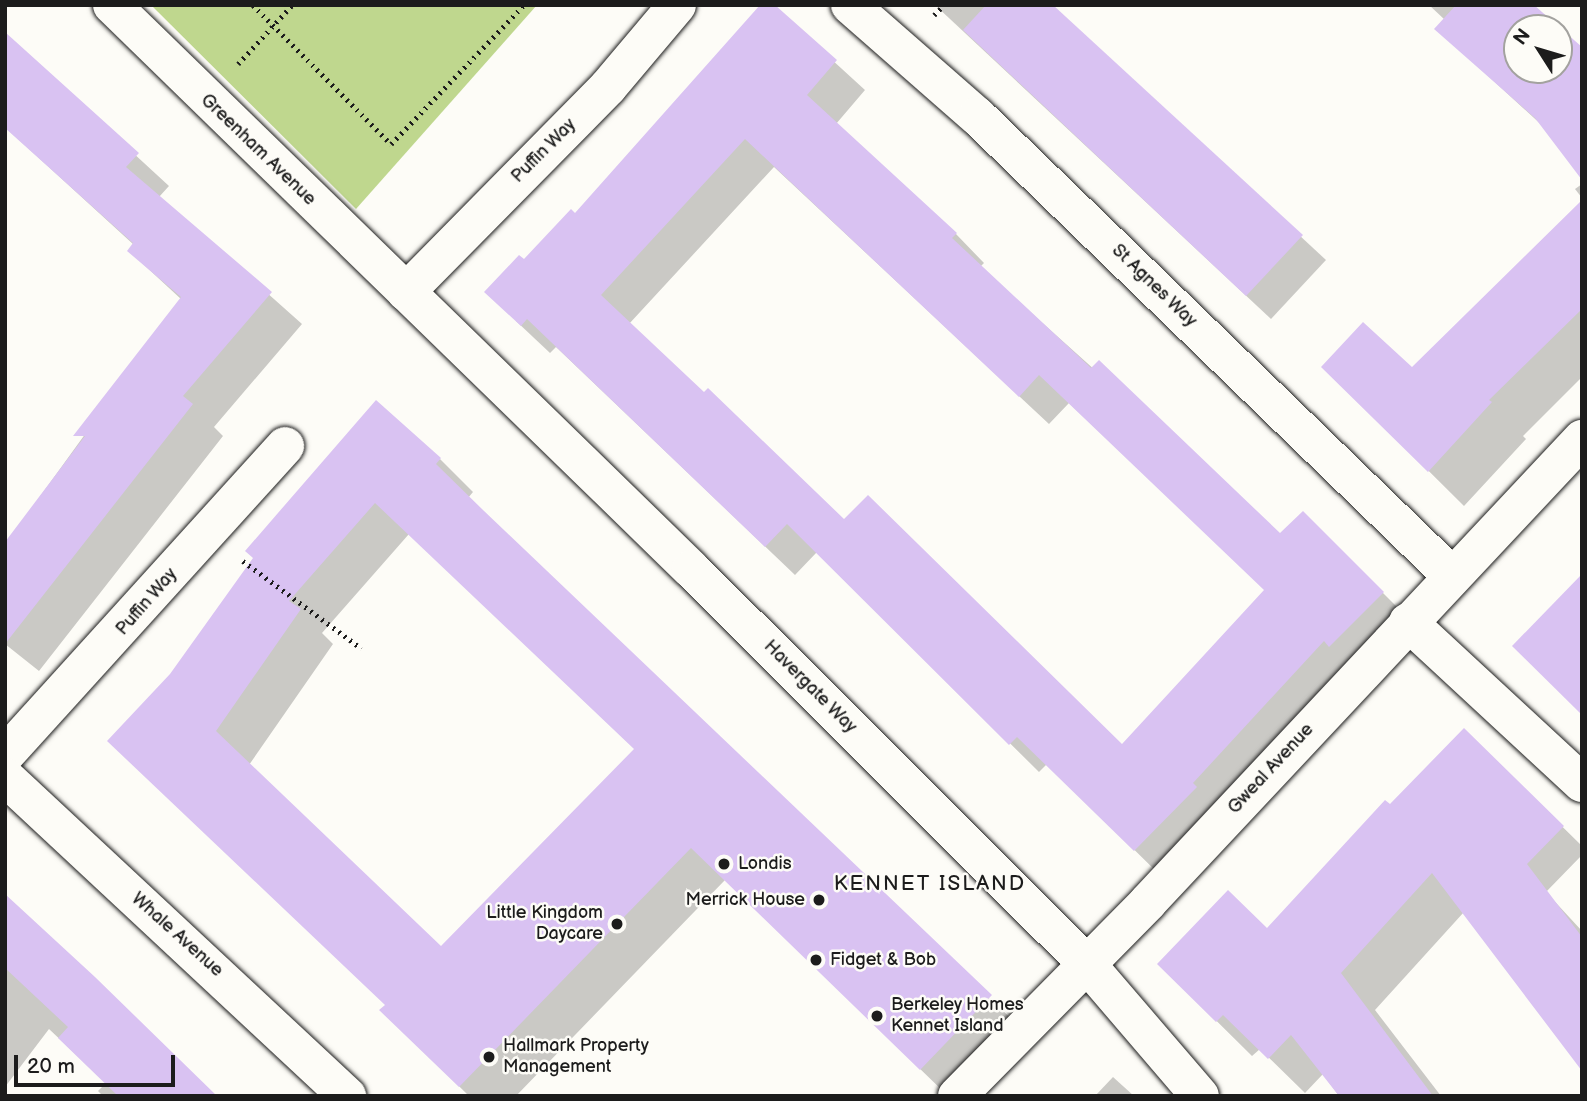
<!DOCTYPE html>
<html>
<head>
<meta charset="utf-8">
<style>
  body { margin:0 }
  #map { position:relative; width:1587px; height:1101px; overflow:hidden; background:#fdfcf7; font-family:"Balsamiq Sans",sans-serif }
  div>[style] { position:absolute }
  .green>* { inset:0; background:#bfd78e }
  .shadow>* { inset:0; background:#0003 }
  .building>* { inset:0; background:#d9c2f2 }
  .path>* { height:4.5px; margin-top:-2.25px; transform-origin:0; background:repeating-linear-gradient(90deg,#1c1c1c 0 2px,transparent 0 7px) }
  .roads { filter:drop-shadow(0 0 2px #1c1c1c) drop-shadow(0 0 2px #1c1c1c) }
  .minor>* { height:38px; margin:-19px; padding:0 19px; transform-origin:19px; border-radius:19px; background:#fdfcf7 }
  .dots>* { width:19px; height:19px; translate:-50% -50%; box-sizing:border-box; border:4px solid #fdfcf7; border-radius:50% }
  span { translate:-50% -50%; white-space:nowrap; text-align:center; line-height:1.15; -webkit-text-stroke:5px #fdfcf7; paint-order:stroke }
  .street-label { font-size:18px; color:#1c1c1c }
  .poi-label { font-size:18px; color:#1c1c1c }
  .left { translate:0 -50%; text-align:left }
  .right { translate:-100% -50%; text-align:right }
  .quarter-label { font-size:21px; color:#1c1c1c; letter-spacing:2px }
  .frame { position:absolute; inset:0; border:7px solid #1c1c1c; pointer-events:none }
  .north { position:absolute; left:1503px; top:14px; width:70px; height:70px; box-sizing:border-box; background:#fdfcf7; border:2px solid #a3a29f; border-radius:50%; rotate:307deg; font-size:19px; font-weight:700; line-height:28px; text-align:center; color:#1c1c1c }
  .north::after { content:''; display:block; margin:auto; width:24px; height:32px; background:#1c1c1c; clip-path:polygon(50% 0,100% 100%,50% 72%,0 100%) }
  .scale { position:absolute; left:14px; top:1055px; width:161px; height:32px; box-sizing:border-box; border:4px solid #1c1c1c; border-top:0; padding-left:9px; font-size:21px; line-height:24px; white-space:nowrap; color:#1c1c1c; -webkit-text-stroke:5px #fdfcf7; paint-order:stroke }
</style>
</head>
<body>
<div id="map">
  <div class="green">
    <i style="clip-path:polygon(151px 5px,537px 5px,356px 209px)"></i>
  </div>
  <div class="shadow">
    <i style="clip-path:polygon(evenodd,772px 5px,865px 90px,836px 124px,956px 234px,984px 263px,980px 267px,1280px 536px,1303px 513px,1412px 622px,1164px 879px,1047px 764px,1039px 772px,817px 552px,795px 575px,556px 347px,550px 353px,516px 321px,524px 261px,575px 215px,772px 5px,774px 167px,1049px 424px,1069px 403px,1266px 590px,1122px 746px,844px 521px,629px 324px,774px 167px)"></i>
    <i style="clip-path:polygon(935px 5px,1052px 5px,1326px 260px,1271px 319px)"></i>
    <i style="clip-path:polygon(1429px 5px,1532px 5px,1558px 28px,1517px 28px,1517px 70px,1559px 70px,1559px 29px,1582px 177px,1546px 129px,1437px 29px,1445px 20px)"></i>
    <i style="clip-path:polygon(5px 35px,169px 186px,159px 197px,302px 324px,214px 427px,223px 436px,39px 671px,5px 644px,5px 545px,182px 300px,129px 251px,134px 245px,5px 127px)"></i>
    <i style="clip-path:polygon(1582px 184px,1582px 198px,1575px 189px)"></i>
    <i style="clip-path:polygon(1582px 202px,1582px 377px,1523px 436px,1526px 439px,1464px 506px,1324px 367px,1412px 369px)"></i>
    <i style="clip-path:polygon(evenodd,440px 459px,473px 492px,468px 498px,1023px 1030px,948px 1096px,725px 880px,516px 1096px,469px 1096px,415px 1043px,171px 675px,255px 559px,440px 459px,409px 534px,636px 750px,441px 949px,249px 765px,333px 644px,322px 633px,409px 534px)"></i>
    <i style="clip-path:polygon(1464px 730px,1582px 846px,1582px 855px,1546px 892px,1582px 931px,1582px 1063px,1464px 912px,1375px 1010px,1441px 1096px,1339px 1096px,1323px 1074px,1305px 1093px,1260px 1049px,1252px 1056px,1159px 964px,1267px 931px)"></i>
    <i style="clip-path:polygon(5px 908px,212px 1096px,103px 1096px,98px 1091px,106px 1083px,49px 1029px,5px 1087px)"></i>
    <i style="clip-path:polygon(1113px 1077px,1134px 1096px,1095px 1096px)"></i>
  </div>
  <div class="building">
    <i style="clip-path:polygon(evenodd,760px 5px,775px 5px,837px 60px,807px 95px,957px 233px,952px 238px,1091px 368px,1099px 360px,1280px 533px,1303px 511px,1384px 592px,1329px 647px,1324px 641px,1193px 783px,1197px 787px,1134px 851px,1017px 737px,1009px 745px,787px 524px,765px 547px,527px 319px,521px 326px,484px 292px,519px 255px,524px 259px,571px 209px,575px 213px,760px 5px,745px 139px,1019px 397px,1039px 375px,1264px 590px,1122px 744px,868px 495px,844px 519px,708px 388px,704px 392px,601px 295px,745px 139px)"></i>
    <i style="clip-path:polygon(986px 5px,1053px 5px,1303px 235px,1246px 296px,963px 30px)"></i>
    <i style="clip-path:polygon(evenodd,1456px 5px,1534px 5px,1582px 47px,1582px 180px,1535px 118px,1434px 29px,1456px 5px,1517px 28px,1559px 28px,1559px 70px,1517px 70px,1517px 28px)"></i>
    <i style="clip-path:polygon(5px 32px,139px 153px,126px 167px,272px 292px,183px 396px,193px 404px,5px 644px,5px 542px,85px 436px,73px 436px,181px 297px,127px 251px,133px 243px,5px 128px)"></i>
    <i style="clip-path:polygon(1582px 200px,1582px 309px,1489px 400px,1492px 402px,1428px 472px,1321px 367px,1363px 322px,1412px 367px)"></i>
    <i style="clip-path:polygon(evenodd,376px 400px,441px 458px,436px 464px,483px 510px,992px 995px,920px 1070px,691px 848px,459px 1087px,379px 1010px,385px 1005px,107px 741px,170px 674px,253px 558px,245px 551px,376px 400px,375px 503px,634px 749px,441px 946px,216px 731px,301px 609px,289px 601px,375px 503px)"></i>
    <i style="clip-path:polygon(1582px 574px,1582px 715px,1512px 646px)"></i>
    <i style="clip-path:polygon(1464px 728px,1564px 826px,1527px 864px,1582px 937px,1582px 1071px,1432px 873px,1341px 973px,1433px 1096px,1339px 1096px,1291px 1035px,1268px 1059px,1223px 1015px,1216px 1022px,1157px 964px,1228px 890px,1267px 928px,1385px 800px,1390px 804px)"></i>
    <i style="clip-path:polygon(5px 894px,95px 977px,217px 1096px,118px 1096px,58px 1038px,68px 1027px,5px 968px)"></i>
  </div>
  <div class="path">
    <i style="left:253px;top:5px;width:196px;rotate:45.2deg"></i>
    <i style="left:391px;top:144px;width:192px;rotate:-46.3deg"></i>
    <i style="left:934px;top:15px;width:14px;rotate:-45deg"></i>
    <i style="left:238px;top:64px;width:80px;rotate:-47.5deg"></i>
    <i style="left:243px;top:561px;width:147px;rotate:36.4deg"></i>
  </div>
  <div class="roads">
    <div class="minor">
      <i style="left:112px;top:5px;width:808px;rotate:44.25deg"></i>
      <i style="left:691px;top:569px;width:558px;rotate:44.93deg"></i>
      <i style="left:1086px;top:963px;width:175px;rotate:49.4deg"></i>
      <i style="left:850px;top:5px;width:169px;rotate:41.2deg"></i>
      <i style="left:977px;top:116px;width:658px;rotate:44.08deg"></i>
      <i style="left:406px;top:292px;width:288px;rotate:-45.4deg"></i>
      <i style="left:608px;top:87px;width:107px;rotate:-49.9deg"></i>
      <i style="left:1408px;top:622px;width:237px;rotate:42.8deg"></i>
      <i style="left:5px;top:755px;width:417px;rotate:-47.8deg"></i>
      <i style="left:5px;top:777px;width:468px;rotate:43deg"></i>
      <i style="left:957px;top:1096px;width:272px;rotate:-45.4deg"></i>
      <i style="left:1148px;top:902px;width:635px;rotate:-46.85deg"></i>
    </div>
  </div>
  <div class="dots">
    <i style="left:724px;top:864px;background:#1c1c1c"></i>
    <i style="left:819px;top:900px;background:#1c1c1c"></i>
    <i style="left:617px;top:924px;background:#1c1c1c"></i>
    <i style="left:816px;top:960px;background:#1c1c1c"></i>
    <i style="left:877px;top:1016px;background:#1c1c1c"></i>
    <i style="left:489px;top:1057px;background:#1c1c1c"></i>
  </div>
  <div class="street-label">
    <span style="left:258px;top:150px;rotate:44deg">Greenham Avenue</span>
    <span style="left:544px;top:151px;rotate:-45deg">Puffin Way</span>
    <span style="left:1154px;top:286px;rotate:44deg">St Agnes Way</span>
    <span style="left:147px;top:602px;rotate:-49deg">Puffin Way</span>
    <span style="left:810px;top:687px;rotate:45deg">Havergate Way</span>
    <span style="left:1271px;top:769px;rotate:-47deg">Gweal Avenue</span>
    <span style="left:177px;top:935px;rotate:42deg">Whale Avenue</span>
  </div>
  <div class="poi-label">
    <span class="left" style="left:738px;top:864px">Londis</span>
    <span class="right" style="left:805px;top:900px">Merrick House</span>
    <span class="right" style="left:603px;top:924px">Little Kingdom<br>Daycare</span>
    <span class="left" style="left:830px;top:960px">Fidget &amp; Bob</span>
    <span class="left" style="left:891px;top:1016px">Berkeley Homes<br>Kennet Island</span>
    <span class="left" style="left:503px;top:1057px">Hallmark Property<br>Management</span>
  </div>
  <div class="quarter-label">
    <span style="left:930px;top:884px">KENNET ISLAND</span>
  </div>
  <div class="frame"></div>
  <div class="north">N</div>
  <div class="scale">20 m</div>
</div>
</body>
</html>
